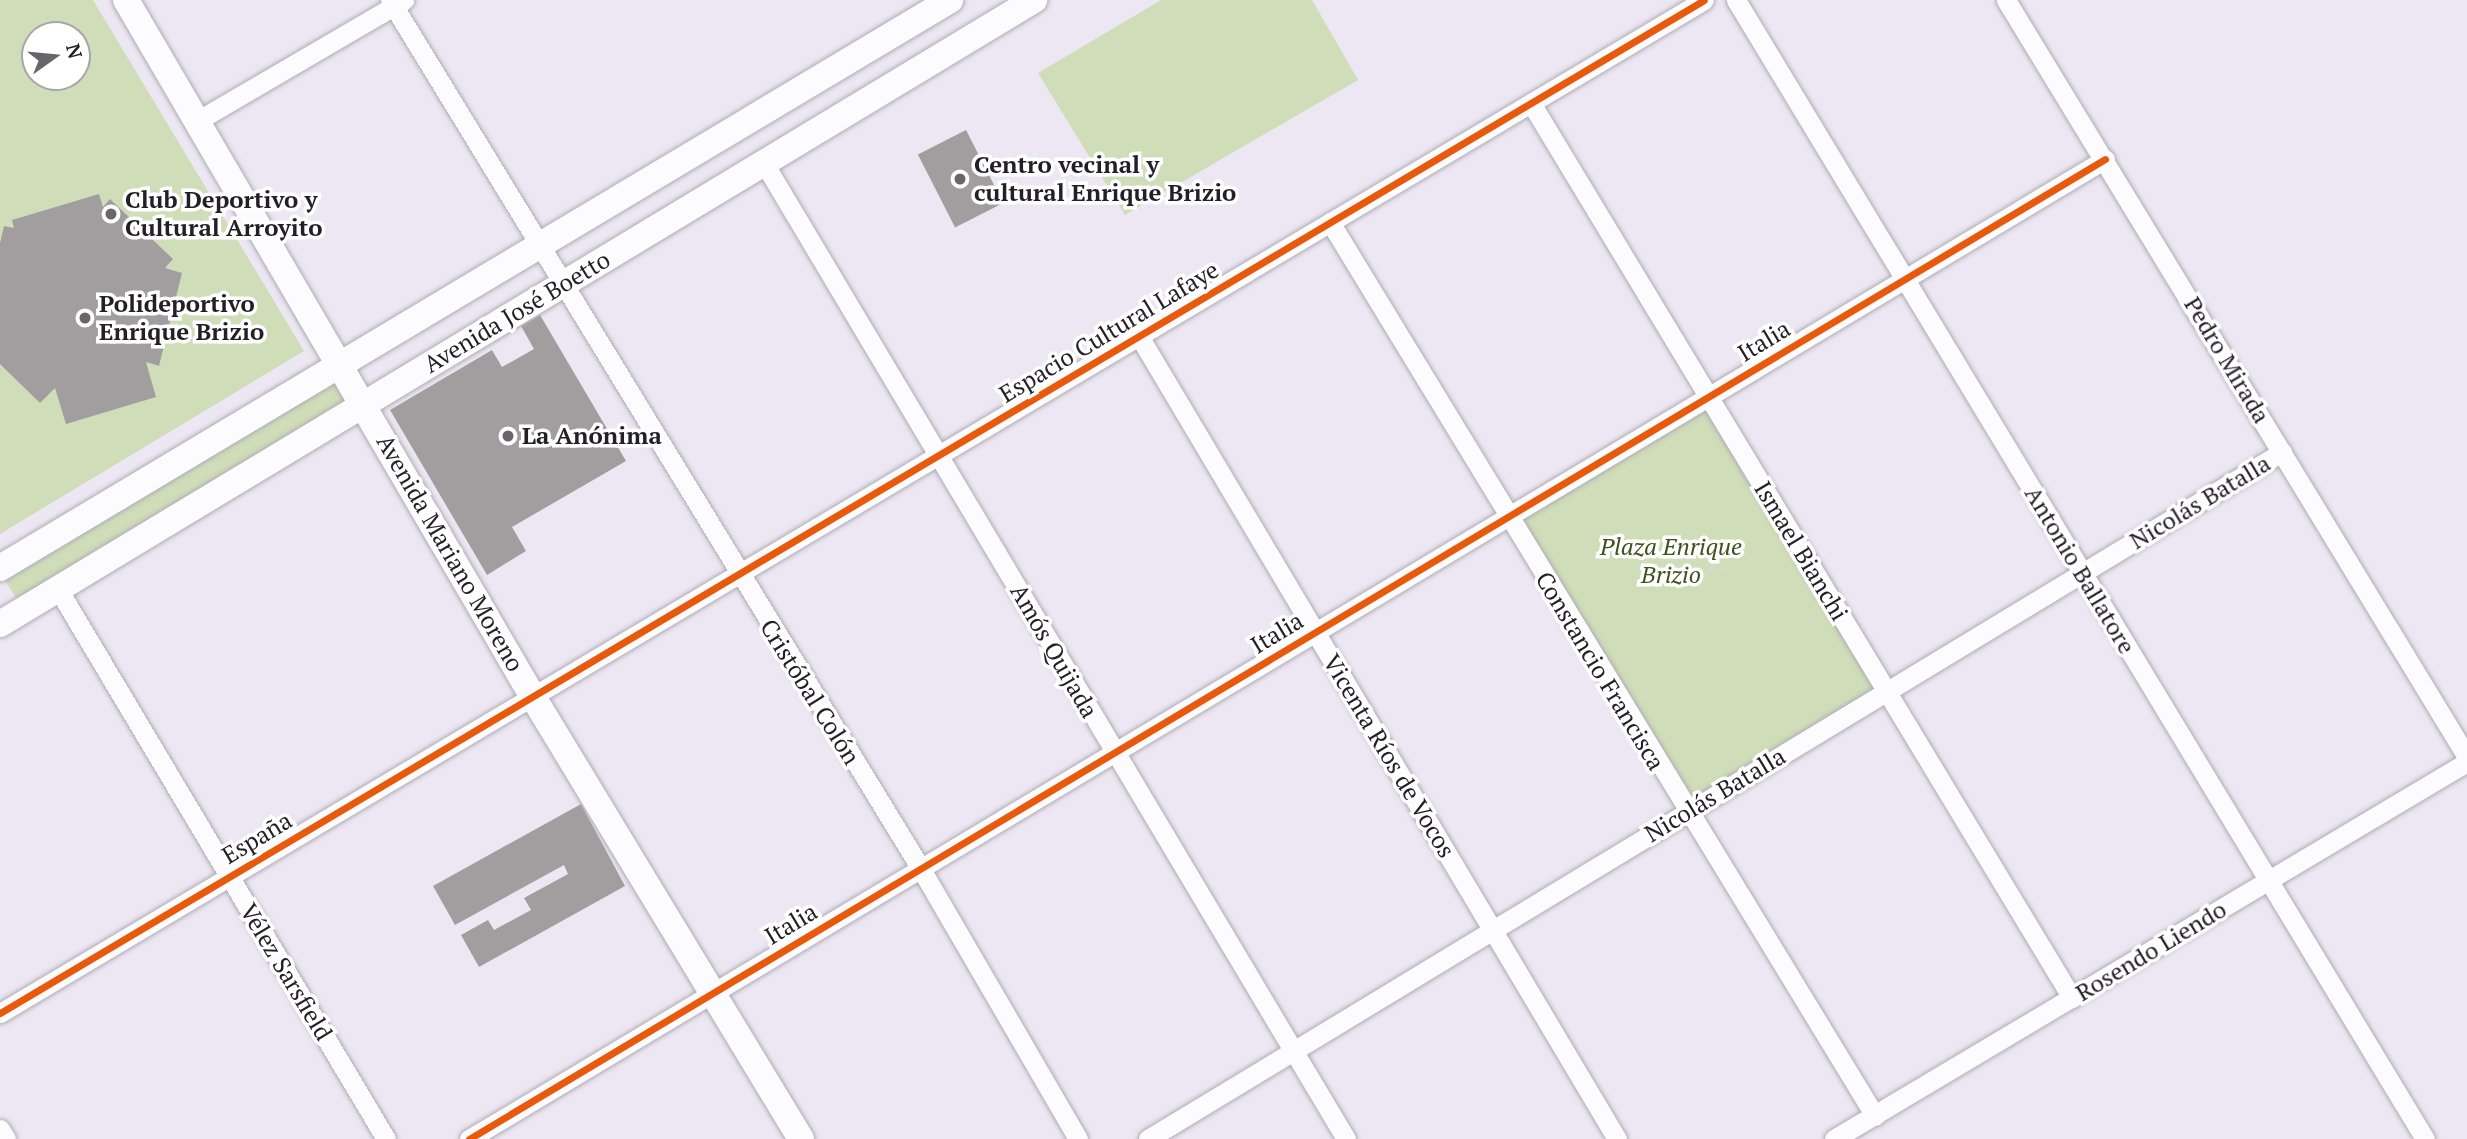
<!DOCTYPE html>
<html>
<head>
<meta charset="utf-8">
<style>
  body { margin:0 }
  #map { position:relative; width:2467px; height:1139px; overflow:hidden; background:#ece7f2; font-family:"PT Serif",serif }
  div>[style] { position:absolute }
  .green>* { inset:0; background:#d0ddb9; transform-origin:0 0 }
  .building>* { inset:0; background:#a29ea0; transform-origin:0 0 }
  .path>* { height:3.5px; margin-top:-1.75px; transform-origin:0; background:repeating-linear-gradient(90deg,#d8d7da 0 5px,transparent 0 10px) }
  .roads { filter:drop-shadow(0 0 2px #afacb4) drop-shadow(0 0 2px #afacb4) }
  .street>* { height:19px; margin:-9.5px; padding:0 9.5px; transform-origin:9.5px; border-radius:9.5px; background:#fcfbfd }
  .secondary>* { height:26px; margin:-13px; padding:0 13px; transform-origin:13px; border-radius:13px; background:#fcfbfd }
  .cycleway>* { height:7px; margin:-3.5px; padding:0 3.5px; transform-origin:3.5px; border-radius:3.5px; background:#e8590c }
  .dots>* { width:19px; height:19px; translate:-50% -50%; box-sizing:border-box; border:4px solid #fff; border-radius:50% }
  span { translate:-50% -50%; white-space:nowrap; text-align:center; line-height:1.15; -webkit-text-stroke:7px #fff; paint-order:stroke }
  .poi-label { font-size:24px; color:#221f26; font-weight:700 }
  .left { translate:0 -50%; text-align:left }
  .street-label { font-size:24px; color:#221f26 }
  .park-label { font-size:24px; color:#40511b; font-style:italic }
  .north { position:absolute; left:21px; top:21px; width:70px; height:70px; box-sizing:border-box; background:#fff; border:2px solid #a7a5a8; border-radius:50%; rotate:75deg; font-size:19px; font-weight:700; line-height:28px; text-align:center; color:#221f26 }
  .north::after { content:''; display:block; margin:auto; width:24px; height:32px; background:#69656d; clip-path:polygon(50% 0,100% 100%,50% 72%,0 100%) }
</style>
</head>
<body>
<div id="map">
  <div class="green">
    <i style="clip-path:polygon(evenodd,0 0,93px 0,304px 351px,0 534px,0 0,35px 35px,77px 35px,77px 77px,35px 77px,35px 35px)"></i>
    <i style="clip-path:polygon(1161px 0,1312px 0,1358px 80px,1125px 215px,1038px 73px)"></i>
    <i style="left:337px;top:372px;width:36px;height:392px;rotate:58deg"></i>
    <i style="left:1709px;top:405px;width:330px;height:225px;rotate:59deg"></i>
  </div>
  <div class="building">
    <i style="left:966px;top:130px;width:82px;height:54px;rotate:63deg"></i>
    <i style="clip-path:polygon(99px 194px,103px 207px,110px 199px,173px 259px,165px 268px,182px 273px,159px 366px,146px 362px,156px 397px,66px 424px,55px 388px,40px 403px,0 364px,0 243px,4px 226px,14px 228px,12px 220px)"></i>
    <i style="clip-path:polygon(540px 315px,626px 461px,512px 527px,526px 551px,487px 575px,390px 410px,492px 350px,502px 367px,534px 349px,521px 326px)"></i>
    <i style="clip-path:polygon(581px 804px,625px 886px,479px 967px,461px 935px,488px 920px,494px 930px,531px 910px,524px 898px,568px 874px,564px 865px,455px 925px,433px 886px)"></i>
  </div>
  <div class="path">
    <i style="left:1678px;top:557px;width:11px;rotate:22deg"></i>
    <i style="left:1709px;top:569px;width:13px;rotate:4deg"></i>
  </div>
  <div class="roads">
    <div class="street">
      <i style="left:390px;top:0;width:1018px;rotate:58.57deg"></i>
      <i style="left:921px;top:869px;width:312px;rotate:59.8deg"></i>
      <i style="left:1736px;top:0;width:1331px;rotate:58.83deg"></i>
      <i style="left:2006px;top:0;width:886px;rotate:58.66deg"></i>
      <i style="left:1531px;top:103px;width:1046px;rotate:58.85deg"></i>
      <i style="left:197px;top:121px;width:240px;rotate:-30.3deg"></i>
      <i style="left:764px;top:163px;width:1136px;rotate:59.19deg"></i>
      <i style="left:1330px;top:222px;width:1047px;rotate:58.63deg"></i>
      <i style="left:1139px;top:336px;width:935px;rotate:59.24deg"></i>
      <i style="left:58px;top:589px;width:640px;rotate:59.19deg"></i>
      <i style="left:0;top:1013px;width:1982px;rotate:-30.73deg"></i>
      <i style="left:0;top:1129px;width:12px;rotate:59deg"></i>
      <i style="left:469px;top:1139px;width:1907px;rotate:-30.92deg"></i>
      <i style="left:1148px;top:1139px;width:1326px;rotate:-31.21deg"></i>
      <i style="left:1834px;top:1139px;width:737px;rotate:-30.78deg"></i>
    </div>
    <div class="secondary">
      <i style="left:126px;top:0;width:807px;rotate:59.72deg"></i>
      <i style="left:533px;top:697px;width:517px;rotate:58.77deg"></i>
      <i style="left:0;top:568px;width:1107px;rotate:-30.87deg"></i>
      <i style="left:0;top:624px;width:1208px;rotate:-31.11deg"></i>
    </div>
  </div>
  <div class="cycleway">
    <i style="left:0;top:1013px;width:1982px;rotate:-30.73deg"></i>
    <i style="left:469px;top:1139px;width:1907px;rotate:-30.92deg"></i>
  </div>
  <div class="dots">
    <i style="left:960px;top:179px;background:#69656d"></i>
    <i style="left:111px;top:214px;background:#69656d"></i>
    <i style="left:85px;top:318px;background:#69656d"></i>
    <i style="left:508px;top:436px;background:#69656d"></i>
  </div>
  <div class="poi-label">
    <span class="left" style="left:974px;top:179px">Centro vecinal y<br>cultural Enrique Brizio</span>
    <span class="left" style="left:125px;top:214px">Club Deportivo y<br>Cultural Arroyito</span>
    <span class="left" style="left:99px;top:318px">Polideportivo<br>Enrique Brizio</span>
    <span class="left" style="left:522px;top:436px">La Anónima</span>
  </div>
  <div class="street-label">
    <span style="left:517px;top:312px;rotate:-31deg">Avenida José Boetto</span>
    <span style="left:1109px;top:332px;rotate:-31deg">Espacio Cultural Lafaye</span>
    <span style="left:1764px;top:341px;rotate:-31deg">Italia</span>
    <span style="left:2227px;top:360px;rotate:59deg">Pedro Mirada</span>
    <span style="left:2200px;top:502px;rotate:-31deg">Nicolás Batalla</span>
    <span style="left:1801px;top:551px;rotate:59deg">Ismael Bianchi</span>
    <span style="left:450px;top:553px;rotate:60deg">Avenida Mariano Moreno</span>
    <span style="left:2080px;top:570px;rotate:59deg">Antonio Ballatore</span>
    <span style="left:1277px;top:633px;rotate:-31deg">Italia</span>
    <span style="left:1054px;top:651px;rotate:60deg">Amós Quijada</span>
    <span style="left:1600px;top:671px;rotate:59deg">Constancio Francisca</span>
    <span style="left:810px;top:692px;rotate:58deg">Cristóbal Colón</span>
    <span style="left:1389px;top:756px;rotate:59deg">Vicenta Ríos de Vocos</span>
    <span style="left:1715px;top:795px;rotate:-31deg">Nicolás Batalla</span>
    <span style="left:257px;top:838px;rotate:-31deg">España</span>
    <span style="left:791px;top:924px;rotate:-31deg">Italia</span>
    <span style="left:2151px;top:951px;rotate:-31deg">Rosendo Liendo</span>
    <span style="left:286px;top:972px;rotate:59deg">Vélez Sarsfield</span>
  </div>
  <div class="park-label">
    <span style="left:1671px;top:561px">Plaza Enrique<br>Brizio</span>
  </div>
  <div class="north">N</div>
</div>
</body>
</html>
